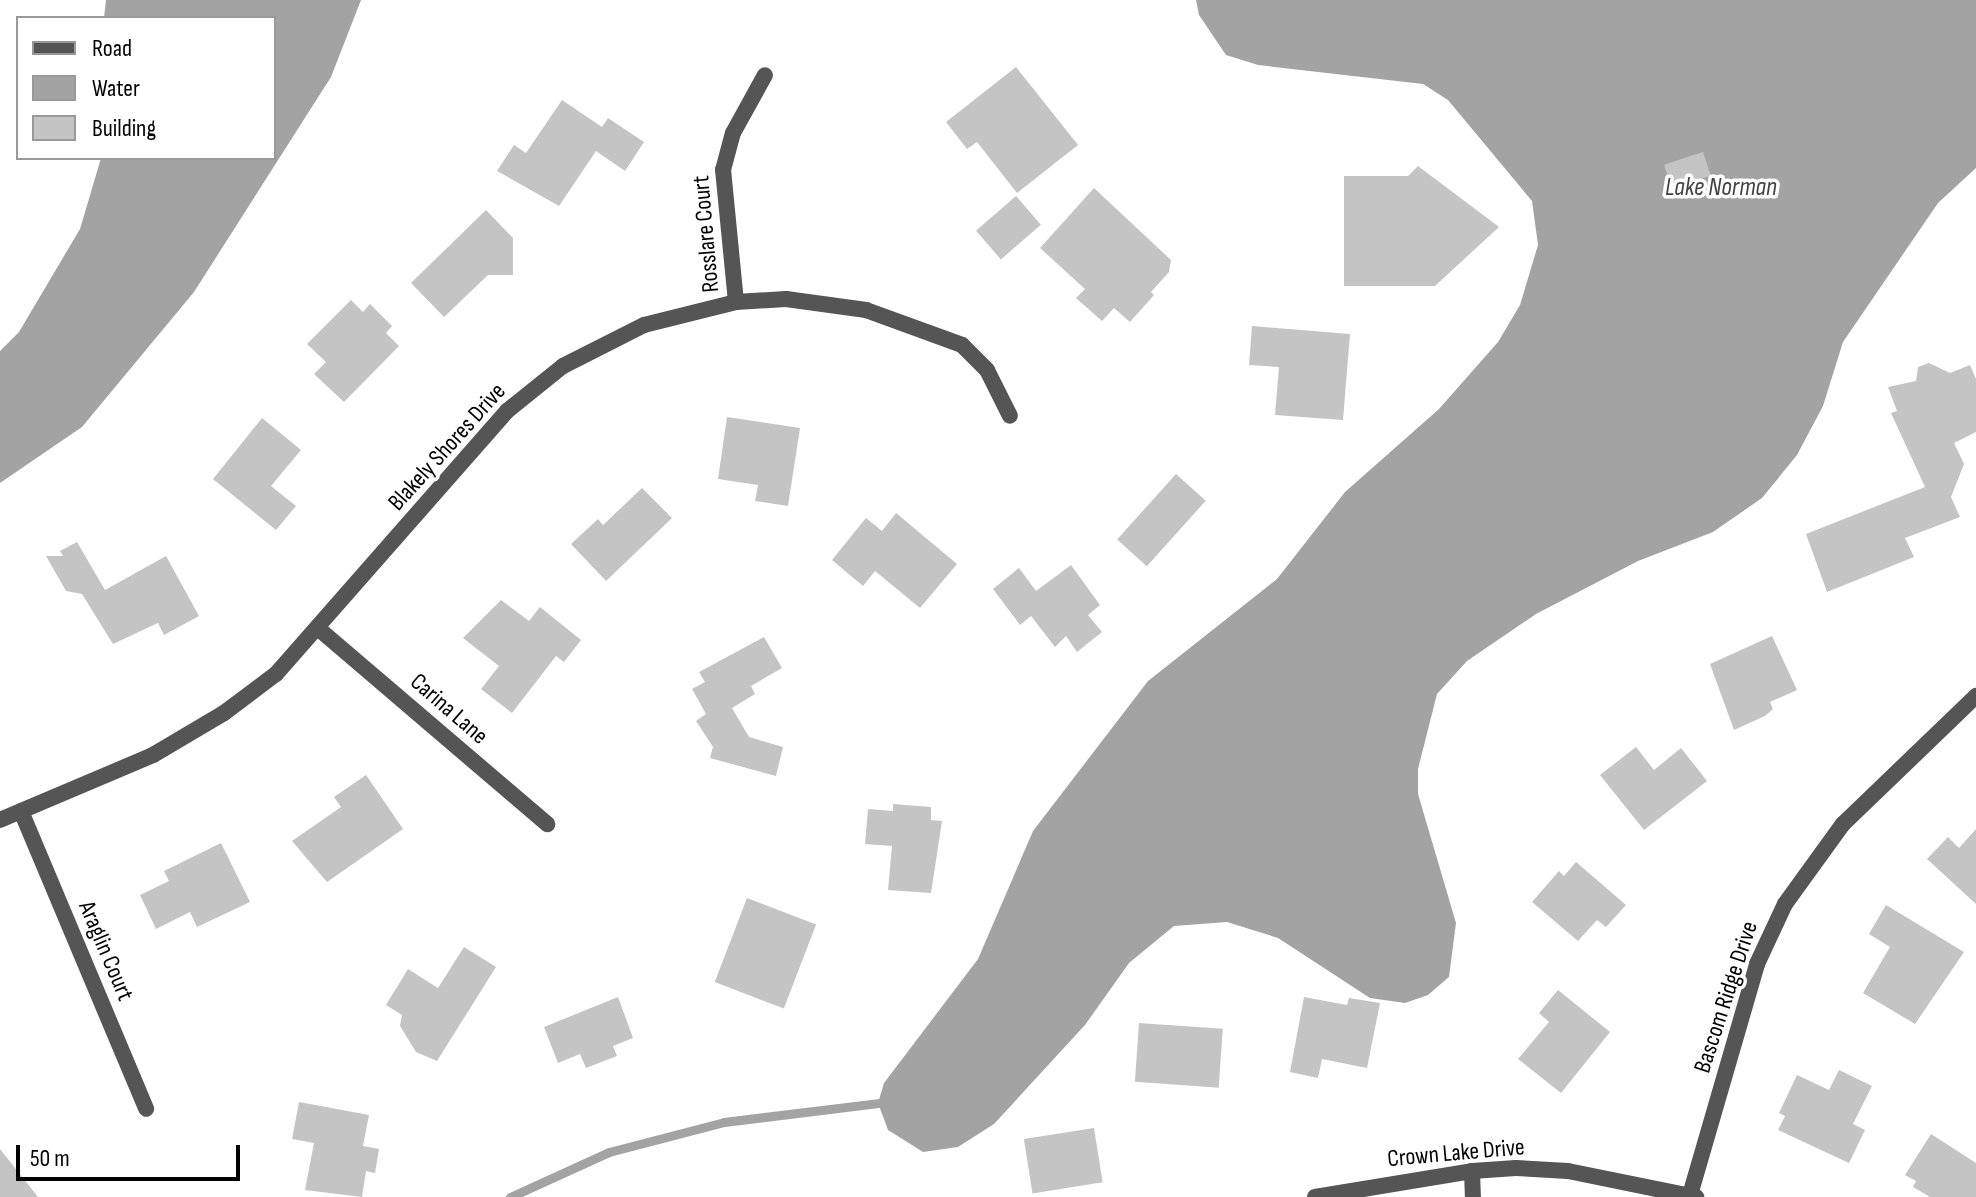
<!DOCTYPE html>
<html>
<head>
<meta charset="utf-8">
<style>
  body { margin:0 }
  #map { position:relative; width:1976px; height:1197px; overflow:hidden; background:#fff; font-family:"Sofia Sans Condensed",sans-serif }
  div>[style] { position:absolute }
  .water>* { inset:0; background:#a3a3a3 }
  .stream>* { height:9px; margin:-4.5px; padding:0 4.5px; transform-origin:4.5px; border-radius:4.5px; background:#a3a3a3 }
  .building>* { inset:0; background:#c4c4c4; transform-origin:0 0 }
  .street>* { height:16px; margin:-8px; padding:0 8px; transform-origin:8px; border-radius:8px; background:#555 }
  span { translate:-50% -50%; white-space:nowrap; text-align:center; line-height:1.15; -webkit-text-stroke:7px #fff; paint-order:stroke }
  .street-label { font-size:24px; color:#000 }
  .water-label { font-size:26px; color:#444; font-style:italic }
  .legend { position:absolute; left:16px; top:16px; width:260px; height:144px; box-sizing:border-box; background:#fff; border:2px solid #999; margin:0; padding:10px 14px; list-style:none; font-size:24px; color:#000 }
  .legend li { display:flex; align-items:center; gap:16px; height:40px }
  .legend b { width:40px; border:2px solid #999 }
  .scale { position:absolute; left:16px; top:1145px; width:224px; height:36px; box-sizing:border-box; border:4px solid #000; border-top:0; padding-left:10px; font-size:24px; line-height:28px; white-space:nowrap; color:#000; -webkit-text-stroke:6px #fff; paint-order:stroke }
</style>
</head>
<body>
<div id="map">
  <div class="water">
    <i style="clip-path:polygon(106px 0,361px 0,331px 77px,194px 292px,82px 427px,0 483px,0 351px,19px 332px,80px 229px,101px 158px,274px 158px,274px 18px,104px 18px)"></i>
    <i style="clip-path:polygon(1196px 0,1976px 0,1976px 168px,1938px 203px,1843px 342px,1823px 406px,1797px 455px,1762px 498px,1713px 532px,1638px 561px,1536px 614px,1467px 661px,1437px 694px,1418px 769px,1418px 794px,1456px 923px,1449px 977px,1428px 995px,1405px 1003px,1370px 998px,1278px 938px,1227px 922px,1174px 926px,1129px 963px,1085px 1025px,994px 1124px,958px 1147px,923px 1152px,888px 1130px,878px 1103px,884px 1083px,978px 959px,1033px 831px,1148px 681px,1277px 579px,1345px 492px,1439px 409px,1498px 342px,1520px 305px,1538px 245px,1532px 201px,1448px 100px,1423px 84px,1258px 65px,1226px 55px,1199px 15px)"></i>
  </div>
  <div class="stream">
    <i style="left:510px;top:1197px;width:109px;rotate:-24.4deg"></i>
    <i style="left:609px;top:1152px;width:119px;rotate:-14.6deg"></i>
    <i style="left:724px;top:1122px;width:155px;rotate:-7deg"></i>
  </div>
  <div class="building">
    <i style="clip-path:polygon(1016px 67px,1078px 145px,1017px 193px,977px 142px,967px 149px,946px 122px)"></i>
    <i style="clip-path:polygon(562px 100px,602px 127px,608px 118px,644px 142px,625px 171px,596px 151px,559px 206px,497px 171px,514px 145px,526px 153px)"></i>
    <i style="left:1703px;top:152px;width:25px;height:41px;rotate:72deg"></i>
    <i style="clip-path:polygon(1418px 166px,1499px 227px,1435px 286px,1344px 286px,1344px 176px,1408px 176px)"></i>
    <i style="clip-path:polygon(1094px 188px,1171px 260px,1169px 272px,1151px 292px,1154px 295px,1130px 322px,1114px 308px,1102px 321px,1076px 298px,1085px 289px,1040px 248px)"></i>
    <i style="left:1016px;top:196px;width:38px;height:53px;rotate:49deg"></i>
    <i style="clip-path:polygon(486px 210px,513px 238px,513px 275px,488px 275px,444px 317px,411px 283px)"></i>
    <i style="clip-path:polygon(351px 300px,363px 312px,370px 304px,392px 326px,386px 333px,399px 346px,344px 402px,314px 374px,326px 362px,307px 344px)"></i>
    <i style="clip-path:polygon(1252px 326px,1350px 334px,1343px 420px,1275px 415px,1279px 367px,1249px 365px)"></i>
    <i style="clip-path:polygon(1929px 363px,1950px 373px,1970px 365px,1976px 379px,1976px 432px,1954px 443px,1964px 464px,1951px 497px,1960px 517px,1905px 538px,1914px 557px,1827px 592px,1806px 534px,1925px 487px,1891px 413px,1897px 411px,1888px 387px,1916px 381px,1918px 367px)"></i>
    <i style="clip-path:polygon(727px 417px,800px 428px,788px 506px,755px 501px,758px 485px,718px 479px)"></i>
    <i style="clip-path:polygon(262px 418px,301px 450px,271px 486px,296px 506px,276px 530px,213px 479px)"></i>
    <i style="left:1176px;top:474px;width:40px;height:88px;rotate:42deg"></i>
    <i style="clip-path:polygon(642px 488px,672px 518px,606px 581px,571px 544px,598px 519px,603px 525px)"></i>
    <i style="clip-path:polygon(896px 513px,957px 564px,920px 608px,875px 571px,863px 586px,832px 560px,866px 518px,882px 531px)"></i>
    <i style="clip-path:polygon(77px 542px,105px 590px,166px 556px,199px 616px,164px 635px,158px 623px,113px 644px,82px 594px,66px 591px,46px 556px,63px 556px,60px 551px)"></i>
    <i style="clip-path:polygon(1071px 565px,1100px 605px,1088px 615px,1102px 632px,1077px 652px,1066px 636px,1055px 647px,1031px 616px,1020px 625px,993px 589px,1019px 568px,1036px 591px)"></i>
    <i style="clip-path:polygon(501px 600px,529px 621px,540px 607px,581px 640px,564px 662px,556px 656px,512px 713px,481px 689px,499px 666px,463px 638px)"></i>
    <i style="clip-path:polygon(1772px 636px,1797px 690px,1770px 702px,1773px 709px,1765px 716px,1734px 730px,1710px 664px)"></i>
    <i style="clip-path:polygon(764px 637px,782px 668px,751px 686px,755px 694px,732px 708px,749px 737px,783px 747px,776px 776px,710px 758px,713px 747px,696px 721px,706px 714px,692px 689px,705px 682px,699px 672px)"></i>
    <i style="clip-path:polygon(1636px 747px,1654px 770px,1681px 748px,1707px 781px,1644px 830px,1600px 775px)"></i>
    <i style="clip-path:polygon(366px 775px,403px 829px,327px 882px,292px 841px,341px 807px,334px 797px)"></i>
    <i style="clip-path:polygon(893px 804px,931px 807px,931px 820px,942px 821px,931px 893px,888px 890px,892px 846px,865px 844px,868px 809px,893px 811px)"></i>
    <i style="clip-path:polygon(1976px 829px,1976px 904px,1927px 859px,1948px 837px,1959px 848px)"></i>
    <i style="clip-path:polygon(221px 843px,250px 902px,197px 927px,190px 912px,156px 929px,140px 895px,169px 881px,164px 871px)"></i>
    <i style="clip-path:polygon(1576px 862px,1626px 905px,1606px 927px,1597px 920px,1578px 941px,1532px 902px,1559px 871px,1564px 876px)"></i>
    <i style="left:747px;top:898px;width:74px;height:90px;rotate:21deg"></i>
    <i style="clip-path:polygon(1886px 905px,1964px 952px,1915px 1024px,1863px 993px,1890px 947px,1869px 934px)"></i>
    <i style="clip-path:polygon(464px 947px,496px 967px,437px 1061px,416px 1052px,400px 1026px,402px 1015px,386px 1005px,408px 969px,438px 988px)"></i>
    <i style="clip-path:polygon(1558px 990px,1610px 1032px,1561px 1093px,1518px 1059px,1549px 1022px,1539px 1013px)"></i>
    <i style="clip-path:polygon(618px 997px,633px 1038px,613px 1046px,617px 1056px,586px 1068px,580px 1054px,558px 1063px,544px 1027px)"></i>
    <i style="clip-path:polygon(1304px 997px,1347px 1005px,1349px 998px,1380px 1003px,1367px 1068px,1322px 1059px,1318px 1078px,1290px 1072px)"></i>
    <i style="left:1139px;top:1023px;width:84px;height:59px;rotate:4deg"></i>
    <i style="clip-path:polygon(1839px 1070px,1872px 1086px,1853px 1124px,1865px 1130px,1849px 1163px,1778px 1130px,1785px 1116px,1779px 1113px,1797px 1075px,1829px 1090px)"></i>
    <i style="clip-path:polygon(299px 1102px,369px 1115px,363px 1146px,379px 1149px,375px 1173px,366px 1171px,362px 1197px,305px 1190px,314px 1143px,292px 1139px)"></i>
    <i style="left:1094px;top:1128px;width:55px;height:71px;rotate:81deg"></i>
    <i style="clip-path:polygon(1931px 1134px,1976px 1163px,1976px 1197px,1930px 1197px,1913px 1187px,1916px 1181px,1905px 1175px)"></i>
    <i style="clip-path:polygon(0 1149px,38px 1197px,0 1197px)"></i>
  </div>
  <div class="street">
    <i style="left:736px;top:302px;width:133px;rotate:-95.6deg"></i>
    <i style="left:723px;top:170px;width:38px;rotate:-75deg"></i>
    <i style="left:733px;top:133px;width:66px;rotate:-61.1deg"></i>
    <i style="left:320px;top:630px;width:299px;rotate:40.5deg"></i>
    <i style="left:21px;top:811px;width:323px;rotate:67.2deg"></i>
    <i style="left:0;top:820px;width:166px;rotate:-23deg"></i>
    <i style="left:153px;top:755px;width:82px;rotate:-30.6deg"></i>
    <i style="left:224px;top:713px;width:65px;rotate:-36.9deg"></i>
    <i style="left:276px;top:674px;width:350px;rotate:-48.7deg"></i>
    <i style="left:507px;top:411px;width:72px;rotate:-38.8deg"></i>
    <i style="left:563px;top:366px;width:91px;rotate:-26.8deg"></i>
    <i style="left:644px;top:325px;width:95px;rotate:-14deg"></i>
    <i style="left:736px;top:302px;width:50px;rotate:-3.4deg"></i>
    <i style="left:786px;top:299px;width:81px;rotate:7.8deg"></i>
    <i style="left:866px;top:310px;width:102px;rotate:20deg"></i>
    <i style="left:962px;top:345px;width:35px;rotate:45deg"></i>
    <i style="left:987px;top:370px;width:51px;rotate:63.4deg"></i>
    <i style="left:1472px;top:1171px;width:26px;rotate:88deg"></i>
    <i style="left:1690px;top:1195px;width:241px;rotate:-73.8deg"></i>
    <i style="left:1757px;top:964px;width:66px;rotate:-65deg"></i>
    <i style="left:1785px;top:904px;width:99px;rotate:-54.1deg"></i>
    <i style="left:1843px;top:824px;width:185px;rotate:-43.9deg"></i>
    <i style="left:1315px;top:1197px;width:159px;rotate:-9.4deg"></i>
    <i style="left:1472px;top:1171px;width:44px;rotate:-3.9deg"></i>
    <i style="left:1516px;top:1168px;width:52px;rotate:3.3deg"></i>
    <i style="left:1568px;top:1171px;width:131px;rotate:11.5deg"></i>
  </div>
  <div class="street-label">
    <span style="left:706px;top:234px;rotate:-95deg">Rosslare Court</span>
    <span style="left:447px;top:447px;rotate:-48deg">Blakely Shores Drive</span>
    <span style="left:449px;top:709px;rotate:41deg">Carina Lane</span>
    <span style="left:106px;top:951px;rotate:67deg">Araglin Court</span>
    <span style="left:1726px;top:997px;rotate:-72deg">Bascom Ridge Drive</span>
    <span style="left:1456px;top:1153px;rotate:-5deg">Crown Lake Drive</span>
  </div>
  <div class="water-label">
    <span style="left:1721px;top:188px">Lake Norman</span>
  </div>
  <ul class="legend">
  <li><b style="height:10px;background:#555"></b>Road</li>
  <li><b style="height:22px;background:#a3a3a3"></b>Water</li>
  <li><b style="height:22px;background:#c4c4c4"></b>Building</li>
  </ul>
  <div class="scale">50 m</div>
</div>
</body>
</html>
